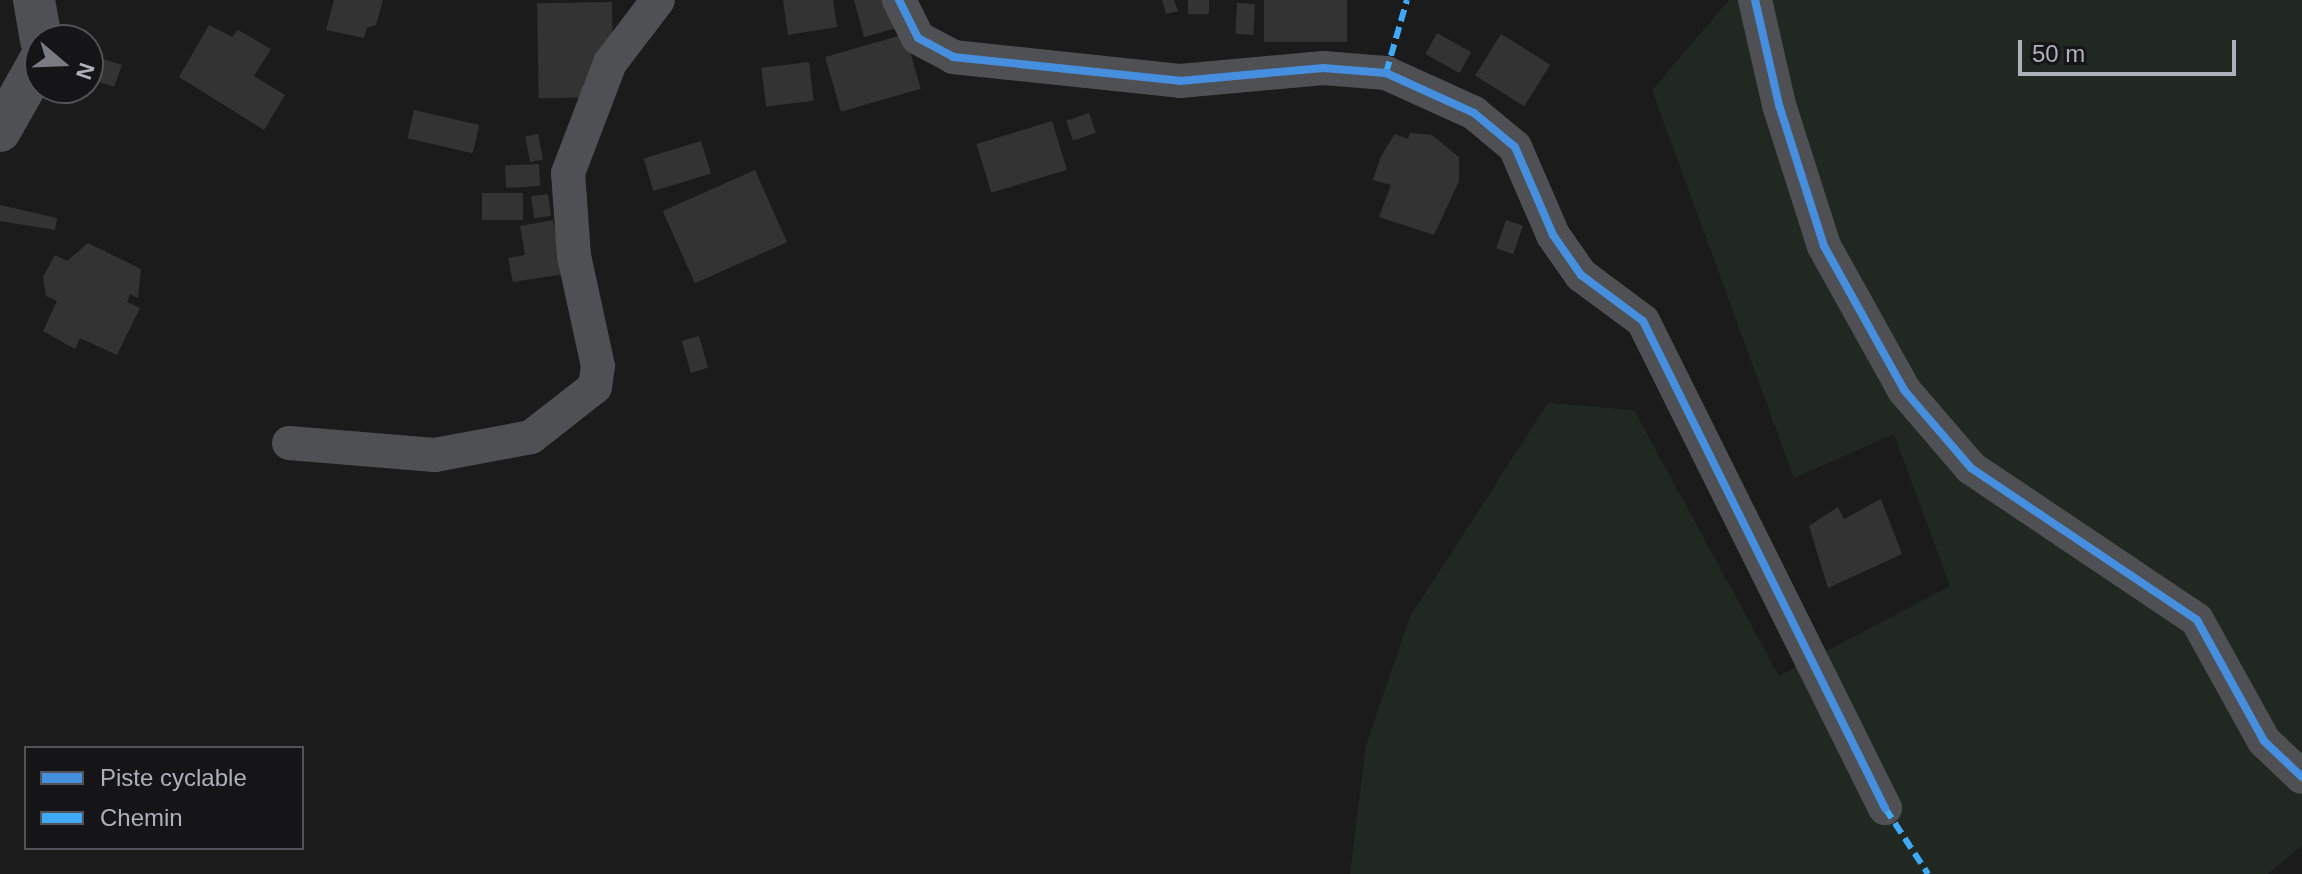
<!DOCTYPE html>
<html>
<head>
<meta charset="utf-8">
<style>
  body { margin:0 }
  #map { position:relative; width:2302px; height:874px; overflow:hidden; background:#1b1b1b; font-family:Arial,sans-serif }
  div>[style] { position:absolute }
  .green>* { inset:0; background:#212822 }
  .building>* { inset:0; background:#333; transform-origin:0 0 }
  .minor>* { height:34px; margin:-17px; padding:0 17px; transform-origin:17px; border-radius:17px; background:#4f5054 }
  .tertiary>* { height:42px; margin:-21px; padding:0 21px; transform-origin:21px; border-radius:21px; background:#4f5054 }
  .quiet>* { height:6px; margin-top:-3px; transform-origin:0; background:repeating-linear-gradient(90deg,#3fa9f5 0 12px,transparent 0 18px) }
  .cycleway>* { height:8px; margin:-4px; padding:0 4px; transform-origin:4px; border-radius:4px; background:#468fdf }
  span { translate:-50% -50%; white-space:nowrap; text-align:center; line-height:1.15; -webkit-text-stroke:7px #151517; paint-order:stroke }
  .legend { position:absolute; left:24px; top:746px; width:280px; height:104px; box-sizing:border-box; background:#151517; border:2px solid #525359; margin:0; padding:10px 14px; list-style:none; font-size:24px; color:#adb0bb }
  .legend li { display:flex; align-items:center; gap:16px; height:40px }
  .legend b { width:40px; border:2px solid #525359 }
  .north { position:absolute; left:24px; top:24px; width:80px; height:80px; box-sizing:border-box; background:#151517; border:2px solid #525359; border-radius:50%; rotate:109deg; font-size:22px; font-weight:700; line-height:32px; text-align:center; color:#adb0bb }
  .north::after { content:''; display:block; margin:auto; width:28px; height:36px; background:#7a7c83; clip-path:polygon(50% 0,100% 100%,50% 72%,0 100%) }
  .scale { position:absolute; left:2018px; top:40px; width:218px; height:36px; box-sizing:border-box; border:4px solid #adb0bb; border-top:0; padding-left:10px; font-size:24px; line-height:28px; white-space:nowrap; color:#adb0bb; -webkit-text-stroke:6px #151517; paint-order:stroke }
</style>
</head>
<body>
<div id="map">
  <div class="green">
    <i style="clip-path:polygon(1729px 0,2302px 0,2302px 846px,2267px 874px,1350px 874px,1366px 745px,1410px 617px,1548px 403px,1634px 410px,1779px 676px,1950px 586px,1894px 434px,1794px 478px,1652px 90px)"></i>
  </div>
  <div class="building">
    <i style="clip-path:polygon(334px 0,383px 0,376px 25px,367px 28px,364px 38px,326px 30px)"></i>
    <i style="clip-path:polygon(783px 0,833px 0,837px 27px,788px 35px)"></i>
    <i style="clip-path:polygon(854px 0,889px 0,897px 28px,864px 37px)"></i>
    <i style="clip-path:polygon(1162px 0,1174px 0,1178px 11px,1166px 14px)"></i>
    <i style="left:1188px;top:0;width:21px;height:14px"></i>
    <i style="left:1264px;top:0;width:83px;height:42px"></i>
    <i style="left:612px;top:2px;width:95px;height:75px;rotate:89deg"></i>
    <i style="left:1237px;top:3px;width:18px;height:31px;rotate:3deg"></i>
    <i style="clip-path:polygon(209px 25px,232px 37px,238px 30px,271px 49px,254px 76px,285px 95px,264px 130px,179px 77px)"></i>
    <i style="left:1437px;top:33px;width:39px;height:24px;rotate:29deg"></i>
    <i style="left:905px;top:34px;width:57px;height:83px;rotate:74deg"></i>
    <i style="left:1501px;top:34px;width:58px;height:49px;rotate:32deg"></i>
    <i style="clip-path:polygon(88px 54px,122px 65px,114px 87px,88px 78px)"></i>
    <i style="left:809px;top:62px;width:39px;height:48px;rotate:83deg"></i>
    <i style="left:414px;top:110px;width:67px;height:29px;rotate:13deg"></i>
    <i style="left:1089px;top:113px;width:21px;height:24px;rotate:71deg"></i>
    <i style="left:1052px;top:121px;width:51px;height:79px;rotate:73deg"></i>
    <i style="clip-path:polygon(1410px 133px,1432px 135px,1459px 157px,1459px 181px,1434px 235px,1379px 217px,1391px 185px,1373px 180px,1381px 156px,1395px 134px,1408px 139px)"></i>
    <i style="left:538px;top:134px;width:26px;height:13px;rotate:79deg"></i>
    <i style="left:701px;top:141px;width:34px;height:60px;rotate:73deg"></i>
    <i style="left:539px;top:164px;width:22px;height:34px;rotate:87deg"></i>
    <i style="left:755px;top:170px;width:79px;height:101px;rotate:66deg"></i>
    <i style="left:523px;top:193px;width:27px;height:41px;rotate:90deg"></i>
    <i style="left:548px;top:194px;width:22px;height:17px;rotate:82deg"></i>
    <i style="clip-path:polygon(0 205px,57px 218px,55px 230px,0 221px)"></i>
    <i style="clip-path:polygon(553px 220px,564px 274px,513px 282px,508px 258px,525px 255px,520px 226px)"></i>
    <i style="left:1506px;top:220px;width:18px;height:30px;rotate:19deg"></i>
    <i style="clip-path:polygon(88px 243px,141px 269px,138px 298px,130px 294px,127px 302px,140px 308px,117px 355px,80px 338px,75px 349px,43px 331px,57px 301px,46px 296px,43px 277px,55px 255px,67px 261px)"></i>
    <i style="left:699px;top:336px;width:33px;height:18px;rotate:74deg"></i>
    <i style="clip-path:polygon(1881px 499px,1902px 554px,1828px 588px,1809px 526px,1838px 507px,1844px 519px)"></i>
  </div>
  <div class="minor">
    <i style="left:899px;top:0;width:42px;rotate:63.4deg"></i>
    <i style="left:918px;top:38px;width:40px;rotate:28deg"></i>
    <i style="left:953px;top:57px;width:228px;rotate:6deg"></i>
    <i style="left:1180px;top:81px;width:144px;rotate:-5.2deg"></i>
    <i style="left:1323px;top:68px;width:63px;rotate:4.5deg"></i>
    <i style="left:1386px;top:73px;width:97px;rotate:24.4deg"></i>
    <i style="left:1474px;top:113px;width:53px;rotate:39.7deg"></i>
    <i style="left:1515px;top:147px;width:96px;rotate:66.6deg"></i>
    <i style="left:1553px;top:235px;width:49px;rotate:55deg"></i>
    <i style="left:1581px;top:275px;width:77px;rotate:36.6deg"></i>
    <i style="left:1643px;top:321px;width:544px;rotate:63.58deg"></i>
    <i style="left:1755px;top:0;width:108px;rotate:77.1deg"></i>
    <i style="left:1779px;top:105px;width:148px;rotate:72.3deg"></i>
    <i style="left:1824px;top:246px;width:165px;rotate:60.9deg"></i>
    <i style="left:1904px;top:390px;width:103px;rotate:49.3deg"></i>
    <i style="left:1971px;top:468px;width:272px;rotate:33.9deg"></i>
    <i style="left:2197px;top:620px;width:138px;rotate:61deg"></i>
    <i style="left:2264px;top:741px;width:52px;rotate:43.5deg"></i>
    <i style="left:289px;top:443px;width:146px;rotate:4.7deg"></i>
    <i style="left:435px;top:455px;width:98px;rotate:-10.6deg"></i>
    <i style="left:531px;top:437px;width:81px;rotate:-38deg"></i>
    <i style="left:595px;top:387px;width:21px;rotate:-82deg"></i>
    <i style="left:598px;top:366px;width:113px;rotate:-102.3deg"></i>
    <i style="left:574px;top:256px;width:83px;rotate:-94.1deg"></i>
    <i style="left:568px;top:173px;width:118px;rotate:-69.1deg"></i>
    <i style="left:610px;top:63px;width:79px;rotate:-52.7deg"></i>
  </div>
  <div class="tertiary">
    <i style="left:34px;top:0;width:41px;rotate:80.1deg"></i>
    <i style="left:0;top:131px;width:81px;rotate:-60.6deg"></i>
  </div>
  <div class="quiet">
    <i style="left:1386px;top:73px;width:76px;rotate:-74deg"></i>
    <i style="left:1885px;top:808px;width:79px;rotate:56.9deg"></i>
  </div>
  <div class="cycleway">
    <i style="left:899px;top:0;width:42px;rotate:63.4deg"></i>
    <i style="left:918px;top:38px;width:40px;rotate:28deg"></i>
    <i style="left:953px;top:57px;width:228px;rotate:6deg"></i>
    <i style="left:1180px;top:81px;width:144px;rotate:-5.2deg"></i>
    <i style="left:1323px;top:68px;width:63px;rotate:4.5deg"></i>
    <i style="left:1386px;top:73px;width:97px;rotate:24.4deg"></i>
    <i style="left:1474px;top:113px;width:53px;rotate:39.7deg"></i>
    <i style="left:1515px;top:147px;width:96px;rotate:66.6deg"></i>
    <i style="left:1553px;top:235px;width:49px;rotate:55deg"></i>
    <i style="left:1581px;top:275px;width:77px;rotate:36.6deg"></i>
    <i style="left:1643px;top:321px;width:544px;rotate:63.58deg"></i>
    <i style="left:1755px;top:0;width:108px;rotate:77.1deg"></i>
    <i style="left:1779px;top:105px;width:148px;rotate:72.3deg"></i>
    <i style="left:1824px;top:246px;width:165px;rotate:60.9deg"></i>
    <i style="left:1904px;top:390px;width:103px;rotate:49.3deg"></i>
    <i style="left:1971px;top:468px;width:272px;rotate:33.9deg"></i>
    <i style="left:2197px;top:620px;width:138px;rotate:61deg"></i>
    <i style="left:2264px;top:741px;width:52px;rotate:43.5deg"></i>
  </div>
  <ul class="legend">
  <li><b style="height:10px;background:#468fdf"></b>Piste cyclable</li>
  <li><b style="height:10px;background:#3fa9f5"></b>Chemin</li>
  </ul>
  <div class="north">N</div>
  <div class="scale">50 m</div>
</div>
</body>
</html>
